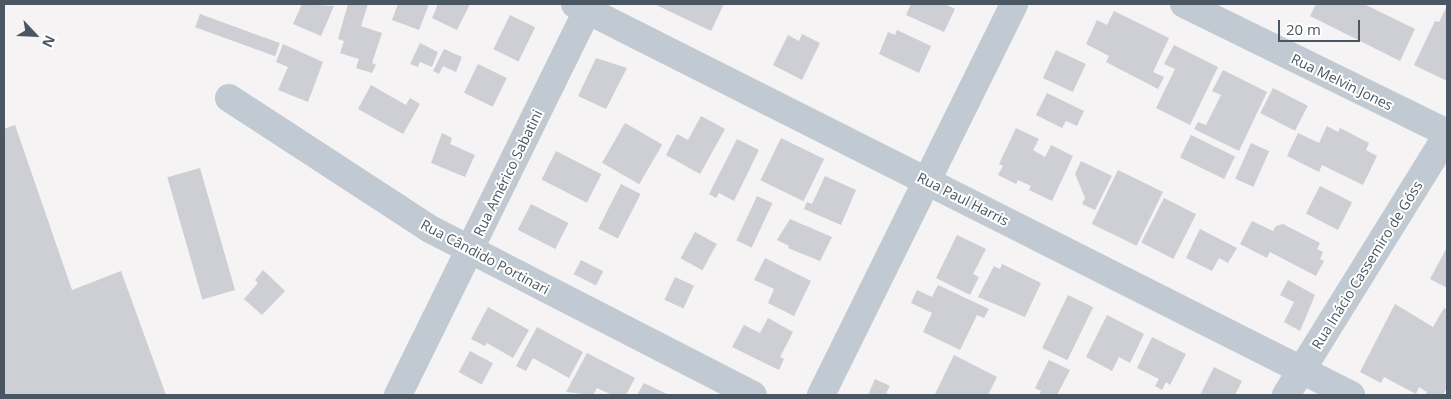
<!DOCTYPE html>
<html>
<head>
<meta charset="utf-8">
<style>
  body { margin:0 }
  #map { position:relative; width:1451px; height:399px; overflow:hidden; background:#f5f3f3; font-family:"Open Sans",sans-serif }
  div>[style] { position:absolute }
  .building>* { inset:0; background:#cdcfd5; transform-origin:0 0 }
  .minor>* { height:28px; margin:-14px; padding:0 14px; transform-origin:14px; border-radius:14px; background:#c1cad2 }
  span { translate:-50% -50%; white-space:nowrap; text-align:center; line-height:1.15; -webkit-text-stroke:4px #fff; paint-order:stroke }
  .street-label { font-size:14px; color:#4a5661 }
  .frame { position:absolute; inset:0; border:5px solid #4a5661; pointer-events:none }
  .north { position:absolute; left:10px; top:10px; width:50px; height:50px; -webkit-text-stroke:4px #fff; paint-order:stroke; rotate:115deg; font-size:14px; font-weight:700; line-height:20px; text-align:center; color:#4a5661 }
  .north::after { content:''; display:block; margin:auto; width:18px; height:22px; background:#4a5661; clip-path:polygon(50% 0,100% 100%,50% 72%,0 100%) }
  .scale { position:absolute; left:1278px; top:20px; width:82px; height:22px; box-sizing:border-box; border:2px solid #4a5661; border-top:0; padding-left:6px; font-size:15px; line-height:18px; white-space:nowrap; color:#4a5661; -webkit-text-stroke:4px #fff; paint-order:stroke }
</style>
</head>
<body>
<div id="map">
  <div class="building">
    <i style="clip-path:polygon(302px 4px,334px 6px,321px 36px,293px 24px)"></i>
    <i style="clip-path:polygon(348px 4px,368px 4px,361px 26px,382px 33px,372px 63px,376px 65px,372px 73px,356px 68px,359px 59px,340px 53px,344px 41px,338px 39px)"></i>
    <i style="clip-path:polygon(398px 4px,429px 4px,419px 30px,392px 20px)"></i>
    <i style="clip-path:polygon(438px 4px,470px 4px,457px 30px,432px 18px)"></i>
    <i style="clip-path:polygon(654px 4px,724px 4px,711px 31px)"></i>
    <i style="clip-path:polygon(911px 4px,945px 4px,955px 9px,944px 32px,906px 15px)"></i>
    <i style="clip-path:polygon(1316px 4px,1364px 4px,1415px 29px,1400px 61px,1310px 16px)"></i>
    <i style="clip-path:polygon(1447px 6px,1447px 81px,1414px 65px,1435px 21px,1439px 22px)"></i>
    <i style="clip-path:polygon(1114px 11px,1169px 38px,1153px 72px,1164px 77px,1158px 89px,1106px 62px,1109px 56px,1086px 44px,1097px 20px,1107px 25px)"></i>
    <i style="left:200px;top:14px;width:85px;height:14px;rotate:20deg"></i>
    <i style="left:510px;top:15px;width:28px;height:38px;rotate:26deg"></i>
    <i style="clip-path:polygon(897px 30px,931px 46px,919px 73px,879px 54px,888px 32px,895px 35px)"></i>
    <i style="clip-path:polygon(802px 34px,820px 43px,802px 80px,773px 65px,788px 35px,799px 41px)"></i>
    <i style="clip-path:polygon(420px 43px,438px 52px,432px 67px,420px 62px,418px 67px,410px 64px)"></i>
    <i style="clip-path:polygon(283px 44px,323px 62px,308px 102px,278px 90px,288px 67px,276px 62px)"></i>
    <i style="clip-path:polygon(1174px 45px,1218px 67px,1190px 125px,1156px 108px,1175px 69px,1164px 64px)"></i>
    <i style="clip-path:polygon(444px 49px,462px 57px,456px 72px,443px 66px,439px 74px,433px 71px)"></i>
    <i style="left:1056px;top:50px;width:33px;height:31px;rotate:25deg"></i>
    <i style="clip-path:polygon(596px 58px,627px 68px,606px 109px,578px 96px)"></i>
    <i style="left:478px;top:64px;width:32px;height:32px;rotate:26deg"></i>
    <i style="clip-path:polygon(1223px 70px,1267px 92px,1239px 151px,1194px 129px,1198px 122px,1206px 125px,1221px 95px,1212px 91px)"></i>
    <i style="clip-path:polygon(371px 85px,406px 105px,410px 98px,420px 104px,403px 134px,358px 109px)"></i>
    <i style="left:1273px;top:88px;width:39px;height:28px;rotate:27deg"></i>
    <i style="clip-path:polygon(1047px 93px,1084px 111px,1077px 126px,1066px 121px,1062px 128px,1036px 115px)"></i>
    <i style="clip-path:polygon(701px 116px,725px 129px,700px 174px,666px 155px,677px 134px,688px 140px)"></i>
    <i style="left:625px;top:123px;width:43px;height:46px;rotate:30deg"></i>
    <i style="clip-path:polygon(15px 125px,72px 290px,121px 271px,166px 395px,4px 395px,4px 129px)"></i>
    <i style="clip-path:polygon(1327px 126px,1338px 132px,1340px 128px,1369px 143px,1366px 150px,1377px 156px,1363px 185px,1322px 165px,1319px 172px,1287px 156px,1298px 133px,1319px 143px)"></i>
    <i style="clip-path:polygon(1016px 128px,1039px 139px,1033px 150px,1045px 157px,1051px 145px,1073px 156px,1052px 201px,1029px 190px,1031px 186px,1018px 180px,1016px 184px,998px 175px,1003px 166px,999px 164px)"></i>
    <i style="clip-path:polygon(442px 133px,452px 138px,450px 144px,475px 155px,465px 177px,431px 163px)"></i>
    <i style="left:1191px;top:135px;width:49px;height:25px;rotate:26deg"></i>
    <i style="left:781px;top:138px;width:48px;height:47px;rotate:26deg"></i>
    <i style="clip-path:polygon(737px 139px,759px 150px,734px 201px,719px 193px,716px 198px,709px 194px)"></i>
    <i style="left:1251px;top:143px;width:20px;height:39px;rotate:24deg"></i>
    <i style="left:556px;top:151px;width:51px;height:32px;rotate:27deg"></i>
    <i style="clip-path:polygon(1081px 161px,1112px 176px,1095px 210px,1082px 204px,1085px 198px,1075px 174px)"></i>
    <i style="left:200px;top:168px;width:127px;height:34px;rotate:74deg"></i>
    <i style="left:1118px;top:170px;width:50px;height:60px;rotate:26deg"></i>
    <i style="clip-path:polygon(825px 176px,856px 190px,841px 225px,804px 209px,807px 202px,812px 204px)"></i>
    <i style="left:621px;top:184px;width:22px;height:50px;rotate:27deg"></i>
    <i style="left:1320px;top:186px;width:36px;height:31px;rotate:27deg"></i>
    <i style="left:757px;top:196px;width:17px;height:49px;rotate:25deg"></i>
    <i style="left:1164px;top:198px;width:36px;height:50px;rotate:27deg"></i>
    <i style="left:531px;top:204px;width:42px;height:29px;rotate:27deg"></i>
    <i style="clip-path:polygon(790px 219px,832px 237px,820px 261px,788px 248px,789px 246px,777px 240px)"></i>
    <i style="clip-path:polygon(1252px 221px,1273px 231px,1276px 226px,1283px 224px,1320px 243px,1317px 249px,1323px 252px,1320px 259px,1324px 261px,1316px 276px,1270px 252px,1267px 258px,1240px 244px)"></i>
    <i style="clip-path:polygon(1200px 229px,1237px 248px,1228px 263px,1219px 258px,1212px 271px,1186px 258px)"></i>
    <i style="left:695px;top:232px;width:25px;height:30px;rotate:29deg"></i>
    <i style="clip-path:polygon(957px 235px,986px 249px,973px 274px,979px 277px,970px 295px,936px 278px)"></i>
    <i style="clip-path:polygon(1446px 249px,1447px 249px,1447px 288px,1430px 279px)"></i>
    <i style="clip-path:polygon(765px 258px,811px 281px,794px 316px,768px 303px,774px 289px,754px 280px)"></i>
    <i style="left:581px;top:260px;width:25px;height:16px;rotate:27deg"></i>
    <i style="clip-path:polygon(1002px 264px,1041px 283px,1025px 317px,978px 297px,994px 266px,1000px 269px)"></i>
    <i style="clip-path:polygon(263px 270px,285px 291px,262px 315px,244px 299px,258px 283px,255px 280px)"></i>
    <i style="left:675px;top:277px;width:21px;height:25px;rotate:25deg"></i>
    <i style="clip-path:polygon(1288px 280px,1315px 295px,1300px 331px,1284px 322px,1294px 302px,1280px 295px)"></i>
    <i style="clip-path:polygon(938px 285px,989px 309px,984px 318px,977px 315px,960px 350px,923px 332px,932px 313px,911px 303px,917px 290px,932px 297px)"></i>
    <i style="left:1068px;top:295px;width:28px;height:59px;rotate:26deg"></i>
    <i style="clip-path:polygon(1395px 304px,1433px 327px,1444px 308px,1447px 310px,1447px 388px,1443px 395px,1425px 395px,1427px 392px,1419px 387px,1416px 394px,1384px 377px,1381px 383px,1360px 372px)"></i>
    <i style="clip-path:polygon(488px 307px,529px 330px,513px 358px,487px 343px,485px 346px,471px 339px)"></i>
    <i style="clip-path:polygon(1107px 315px,1144px 334px,1130px 363px,1119px 357px,1112px 371px,1086px 357px)"></i>
    <i style="clip-path:polygon(768px 318px,793px 332px,780px 357px,784px 359px,779px 370px,732px 347px,744px 325px,760px 333px)"></i>
    <i style="clip-path:polygon(537px 327px,583px 352px,569px 378px,533px 358px,526px 371px,516px 366px)"></i>
    <i style="clip-path:polygon(1152px 337px,1186px 354px,1170px 385px,1166px 382px,1162px 390px,1155px 386px,1159px 379px,1137px 368px)"></i>
    <i style="left:470px;top:351px;width:26px;height:24px;rotate:28deg"></i>
    <i style="clip-path:polygon(587px 353px,635px 378px,626px 395px,612px 395px,597px 388px,593px 395px,566px 392px)"></i>
    <i style="clip-path:polygon(954px 355px,997px 377px,988px 395px,935px 394px)"></i>
    <i style="clip-path:polygon(1049px 360px,1070px 370px,1057px 395px,1039px 395px,1041px 391px,1035px 388px)"></i>
    <i style="clip-path:polygon(1214px 367px,1242px 381px,1235px 395px,1200px 395px)"></i>
    <i style="clip-path:polygon(875px 379px,890px 386px,886px 393px,891px 395px,868px 395px)"></i>
    <i style="clip-path:polygon(644px 383px,669px 395px,637px 395px)"></i>
  </div>
  <div class="minor">
    <i style="left:575px;top:4px;width:869px;rotate:26.74deg"></i>
    <i style="left:1184px;top:4px;width:293px;rotate:26.1deg"></i>
    <i style="left:229px;top:98px;width:240px;rotate:33.1deg"></i>
    <i style="left:430px;top:229px;width:363px;rotate:27.2deg"></i>
    <i style="left:398px;top:395px;width:436px;rotate:-63.8deg"></i>
    <i style="left:821px;top:395px;width:436px;rotate:-63.7deg"></i>
    <i style="left:1286px;top:395px;width:306px;rotate:-58.2deg"></i>
  </div>
  <div class="street-label">
    <span style="left:1342px;top:82px;rotate:26deg">Rua Melvin Jones</span>
    <span style="left:508px;top:173px;rotate:-64deg">Rua Américo Sabatini</span>
    <span style="left:963px;top:199px;rotate:27deg">Rua Paul Harris</span>
    <span style="left:485px;top:257px;rotate:28deg">Rua Cândido Portinari</span>
    <span style="left:1367px;top:265px;rotate:-58deg">Rua Inácio Cassemiro de Góss</span>
  </div>
  <div class="frame"></div>
  <div class="north">N</div>
  <div class="scale">20 m</div>
</div>
</body>
</html>
